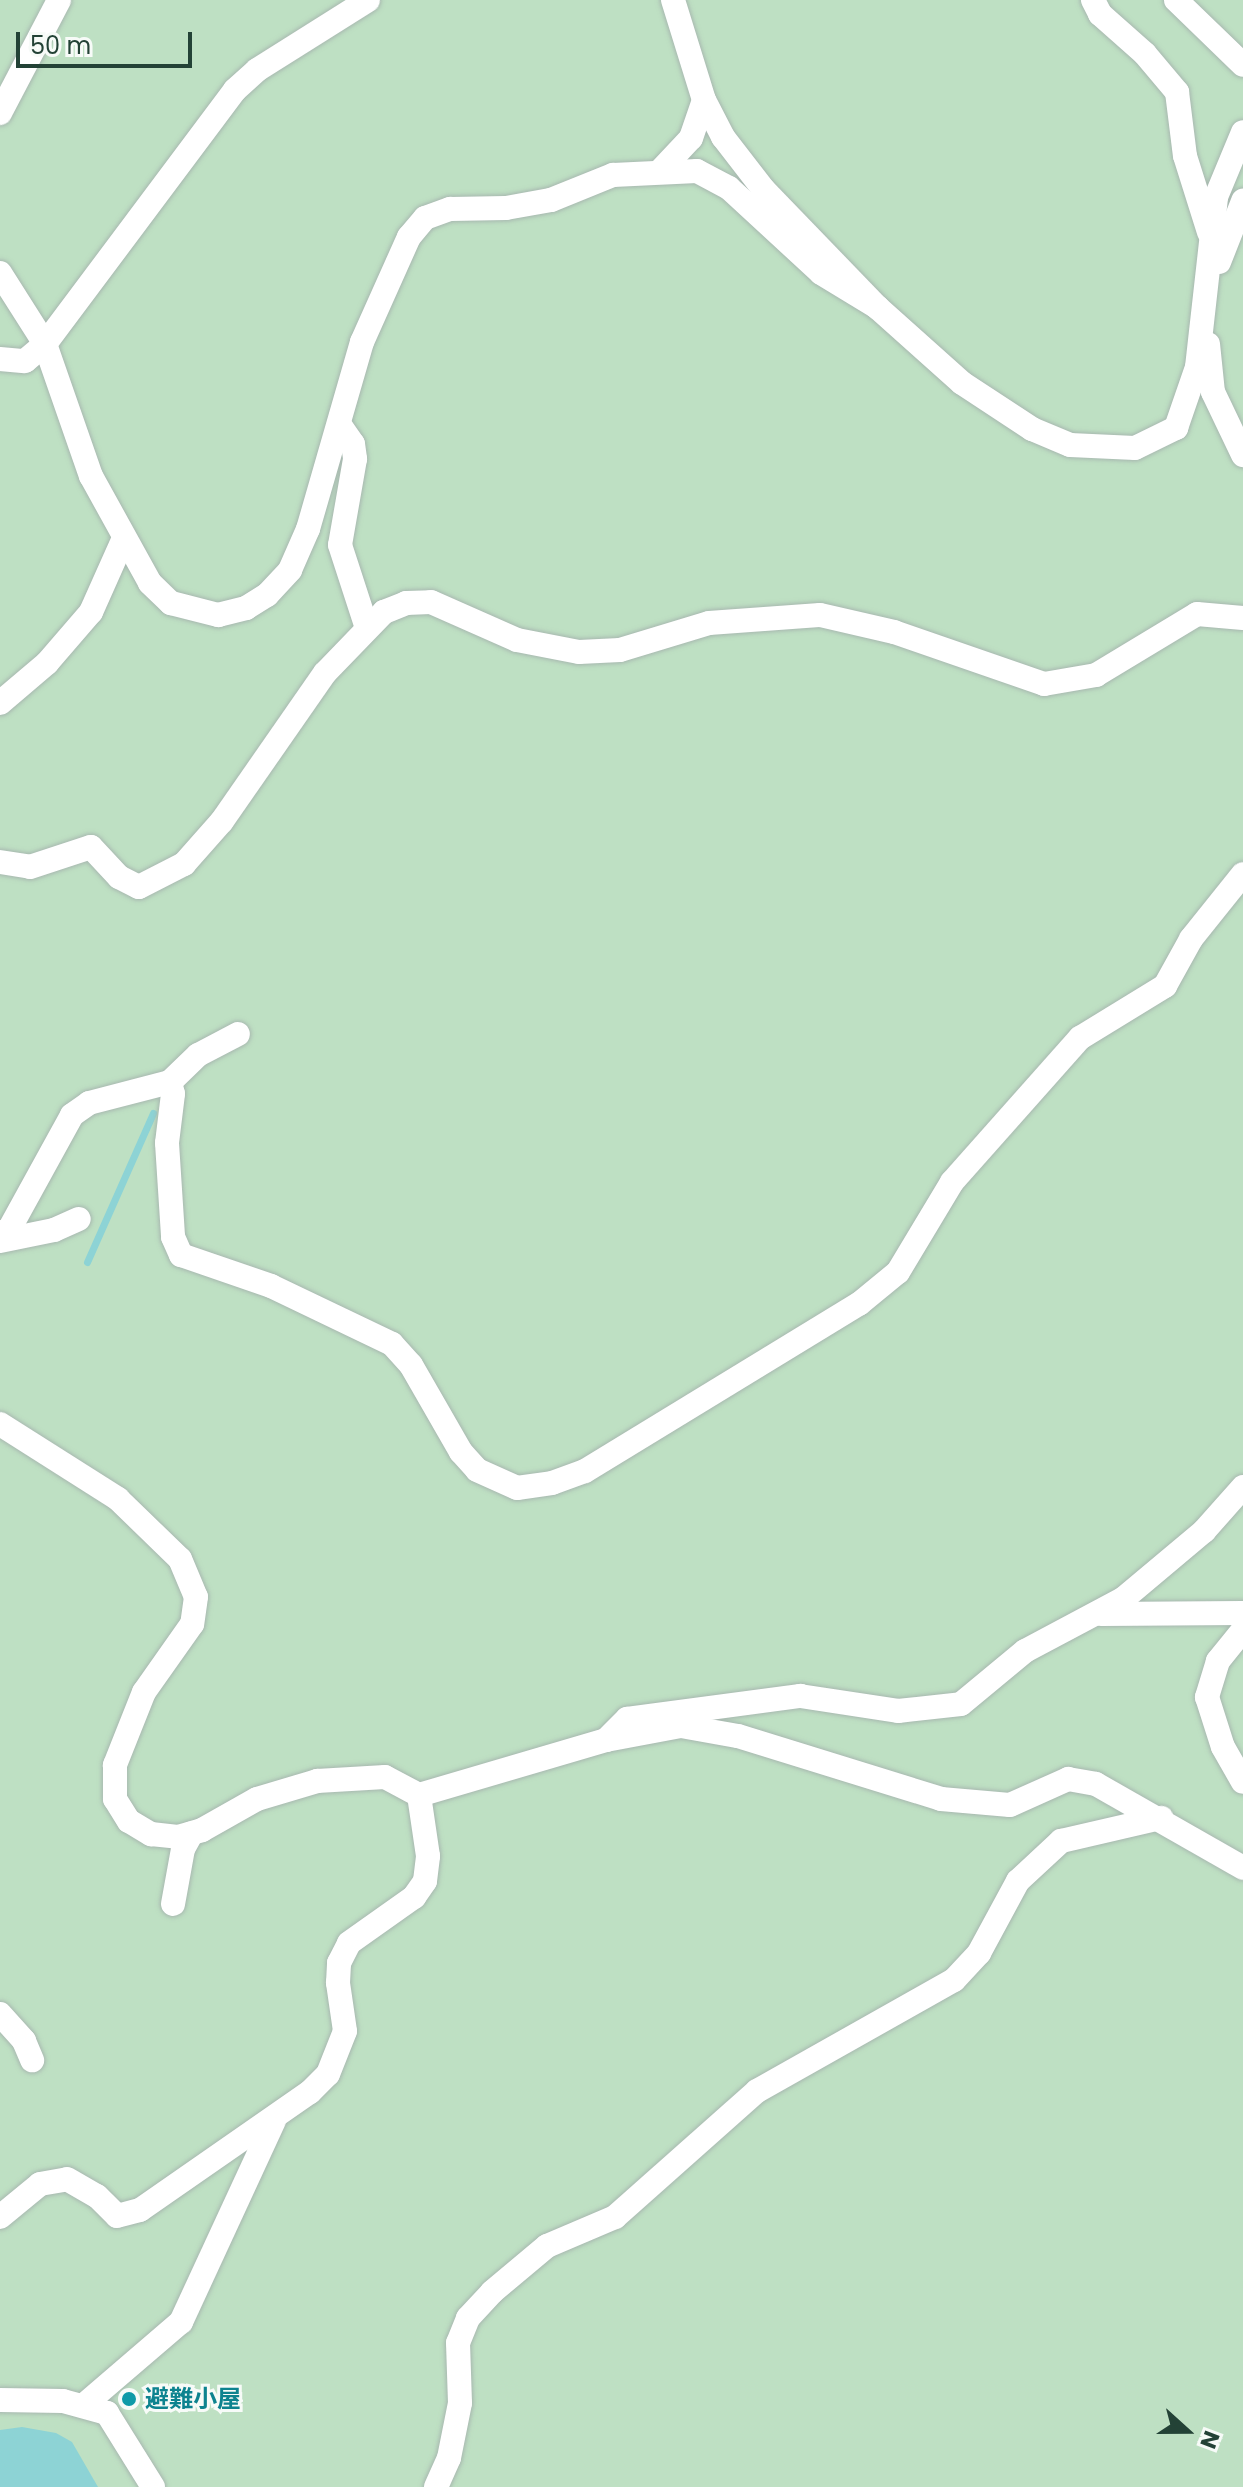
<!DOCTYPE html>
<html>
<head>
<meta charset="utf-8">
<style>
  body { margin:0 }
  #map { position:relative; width:1243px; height:2487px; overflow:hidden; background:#e6efea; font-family:Poppins,"Noto Sans JP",sans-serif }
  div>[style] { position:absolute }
  .green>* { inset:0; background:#bee0c3; transform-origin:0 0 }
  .water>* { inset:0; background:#8dd3d5 }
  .stream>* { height:7px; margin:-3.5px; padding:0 3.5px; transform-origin:3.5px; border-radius:3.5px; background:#8dd3d5 }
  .roads { filter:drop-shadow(0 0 2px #a8b8b0) drop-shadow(0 0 2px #a8b8b0) }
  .minor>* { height:24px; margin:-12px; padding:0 12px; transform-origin:12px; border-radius:12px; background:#fff }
  .dots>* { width:22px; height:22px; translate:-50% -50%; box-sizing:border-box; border:4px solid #f7fbf8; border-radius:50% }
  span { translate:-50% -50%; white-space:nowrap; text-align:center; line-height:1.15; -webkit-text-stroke:6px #f7fbf8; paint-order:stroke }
  .culture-label { font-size:24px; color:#0d838f; font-weight:700 }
  .left { translate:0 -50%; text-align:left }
  .north { position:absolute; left:1147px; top:2391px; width:80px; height:80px; -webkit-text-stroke:6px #f7fbf8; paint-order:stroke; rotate:111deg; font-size:22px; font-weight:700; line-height:32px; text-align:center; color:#234236 }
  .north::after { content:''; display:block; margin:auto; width:28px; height:36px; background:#234236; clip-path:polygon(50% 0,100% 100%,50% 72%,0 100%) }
  .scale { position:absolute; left:16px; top:32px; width:176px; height:36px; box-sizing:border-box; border:4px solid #234236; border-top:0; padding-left:10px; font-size:24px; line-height:28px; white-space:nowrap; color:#234236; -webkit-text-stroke:6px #f7fbf8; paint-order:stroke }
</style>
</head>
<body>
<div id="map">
  <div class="green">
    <i style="left:0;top:0;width:1243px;height:2487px"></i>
  </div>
  <div class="water">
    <i style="clip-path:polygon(22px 2427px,56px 2433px,72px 2442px,98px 2487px,0 2487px,0 2430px)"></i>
  </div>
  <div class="stream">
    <i style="left:87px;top:1262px;width:163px;rotate:-66.1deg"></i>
  </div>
  <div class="roads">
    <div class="minor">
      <i style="left:673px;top:0;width:105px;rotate:72.8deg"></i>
      <i style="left:704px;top:100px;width:42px;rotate:62.8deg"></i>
      <i style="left:723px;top:137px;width:67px;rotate:52.3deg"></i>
      <i style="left:764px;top:190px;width:163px;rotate:46deg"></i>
      <i style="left:877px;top:307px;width:114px;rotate:41.8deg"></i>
      <i style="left:962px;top:383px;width:84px;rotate:33.3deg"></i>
      <i style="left:1032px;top:429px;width:41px;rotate:22.8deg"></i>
      <i style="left:1070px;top:445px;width:65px;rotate:2.6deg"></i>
      <i style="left:1135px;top:448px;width:46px;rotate:-26deg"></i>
      <i style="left:1176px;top:428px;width:65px;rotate:-71deg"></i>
      <i style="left:1197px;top:367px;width:171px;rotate:-83.6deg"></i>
      <i style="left:1216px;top:197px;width:70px;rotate:-67.4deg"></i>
      <i style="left:1093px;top:0;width:16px;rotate:63deg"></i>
      <i style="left:1100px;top:14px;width:60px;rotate:41.6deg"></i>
      <i style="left:1145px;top:54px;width:50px;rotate:49.9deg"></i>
      <i style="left:1177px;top:92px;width:64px;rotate:82.9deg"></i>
      <i style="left:1185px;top:156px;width:80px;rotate:72.5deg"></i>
      <i style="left:1176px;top:0;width:93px;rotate:44.1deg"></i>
      <i style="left:0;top:113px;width:127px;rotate:-62.4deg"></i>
      <i style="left:662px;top:169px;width:42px;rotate:-46.9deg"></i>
      <i style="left:691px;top:138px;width:40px;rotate:-71.1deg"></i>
      <i style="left:1219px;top:262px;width:66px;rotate:-68.5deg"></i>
      <i style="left:0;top:273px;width:84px;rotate:57.6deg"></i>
      <i style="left:45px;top:344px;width:140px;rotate:70.8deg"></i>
      <i style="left:91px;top:476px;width:122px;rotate:61.1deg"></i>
      <i style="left:150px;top:583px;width:29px;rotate:44deg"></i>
      <i style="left:171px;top:603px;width:49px;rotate:14.3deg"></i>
      <i style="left:218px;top:615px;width:29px;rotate:-14deg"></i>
      <i style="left:246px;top:608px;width:25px;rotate:-32deg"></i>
      <i style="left:267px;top:595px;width:34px;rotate:-47deg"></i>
      <i style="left:290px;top:570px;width:45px;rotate:-66.3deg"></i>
      <i style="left:308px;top:529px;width:195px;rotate:-73.9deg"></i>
      <i style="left:362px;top:342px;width:115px;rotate:-65.9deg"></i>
      <i style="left:409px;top:237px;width:25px;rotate:-50deg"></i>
      <i style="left:425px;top:218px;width:27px;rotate:-20deg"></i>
      <i style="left:450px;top:209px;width:56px;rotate:-1deg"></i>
      <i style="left:506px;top:208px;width:46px;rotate:-10.1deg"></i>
      <i style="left:551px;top:200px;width:67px;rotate:-22deg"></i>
      <i style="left:613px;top:175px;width:84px;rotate:-2.7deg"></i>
      <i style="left:697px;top:171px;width:36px;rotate:28deg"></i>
      <i style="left:729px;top:188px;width:125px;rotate:42.7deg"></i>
      <i style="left:821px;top:273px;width:66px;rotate:31.3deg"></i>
      <i style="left:1208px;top:344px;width:48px;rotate:84.1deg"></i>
      <i style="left:1213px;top:392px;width:70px;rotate:64.5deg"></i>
      <i style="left:0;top:359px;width:25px;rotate:5deg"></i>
      <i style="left:25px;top:361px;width:26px;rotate:-40deg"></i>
      <i style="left:45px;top:344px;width:317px;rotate:-53.2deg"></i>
      <i style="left:235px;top:90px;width:30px;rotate:-42deg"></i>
      <i style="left:257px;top:70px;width:131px;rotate:-32.2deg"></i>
      <i style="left:339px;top:424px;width:24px;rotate:55deg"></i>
      <i style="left:353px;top:444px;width:15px;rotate:82deg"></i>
      <i style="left:355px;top:459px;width:87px;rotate:99.9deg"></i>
      <i style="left:340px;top:545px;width:87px;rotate:72deg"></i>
      <i style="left:0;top:703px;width:62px;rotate:-40.4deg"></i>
      <i style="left:47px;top:663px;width:67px;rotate:-49.2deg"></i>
      <i style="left:91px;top:612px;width:79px;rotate:-66deg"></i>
      <i style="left:0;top:862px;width:30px;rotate:9deg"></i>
      <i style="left:30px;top:867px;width:64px;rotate:-18.2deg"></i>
      <i style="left:91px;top:847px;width:41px;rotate:47deg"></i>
      <i style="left:119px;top:877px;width:22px;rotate:27deg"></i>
      <i style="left:139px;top:887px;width:51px;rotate:-27.1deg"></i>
      <i style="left:184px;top:864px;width:57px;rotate:-48.5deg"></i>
      <i style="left:222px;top:821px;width:180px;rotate:-55.2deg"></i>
      <i style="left:325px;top:673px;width:85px;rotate:-46deg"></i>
      <i style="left:384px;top:612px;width:24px;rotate:-22deg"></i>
      <i style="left:406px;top:603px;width:25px;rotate:-2deg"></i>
      <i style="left:431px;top:602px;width:94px;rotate:23.8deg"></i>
      <i style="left:517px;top:640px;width:63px;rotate:11deg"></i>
      <i style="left:579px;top:652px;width:41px;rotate:-2.8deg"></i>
      <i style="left:620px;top:650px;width:93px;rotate:-16.9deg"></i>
      <i style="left:709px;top:623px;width:111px;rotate:-4.1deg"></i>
      <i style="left:820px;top:615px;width:76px;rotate:12.9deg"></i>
      <i style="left:894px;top:632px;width:159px;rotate:19.1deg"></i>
      <i style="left:1044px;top:684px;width:53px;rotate:-9.8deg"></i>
      <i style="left:1096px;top:675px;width:118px;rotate:-31.1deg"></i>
      <i style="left:1197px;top:614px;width:46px;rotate:5deg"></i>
      <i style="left:170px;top:1082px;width:39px;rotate:-44deg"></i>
      <i style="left:198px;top:1055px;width:45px;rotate:-27.7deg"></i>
      <i style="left:0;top:1232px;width:7px;rotate:45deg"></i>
      <i style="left:5px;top:1237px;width:139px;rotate:-61.2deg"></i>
      <i style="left:72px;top:1115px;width:21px;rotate:-35deg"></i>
      <i style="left:89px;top:1103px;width:84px;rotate:-14.5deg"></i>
      <i style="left:170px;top:1082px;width:12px;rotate:76deg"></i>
      <i style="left:173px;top:1094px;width:49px;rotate:97deg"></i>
      <i style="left:167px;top:1143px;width:94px;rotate:86.3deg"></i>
      <i style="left:173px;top:1237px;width:20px;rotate:66deg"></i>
      <i style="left:181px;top:1255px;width:95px;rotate:19deg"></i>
      <i style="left:271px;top:1286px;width:134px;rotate:25.6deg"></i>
      <i style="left:392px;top:1344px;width:28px;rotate:48deg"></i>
      <i style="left:411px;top:1365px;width:100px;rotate:60.1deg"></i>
      <i style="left:461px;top:1452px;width:24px;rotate:48deg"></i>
      <i style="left:477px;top:1470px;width:44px;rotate:24.2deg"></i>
      <i style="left:517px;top:1488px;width:35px;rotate:-8deg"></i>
      <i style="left:552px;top:1483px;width:35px;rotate:-20deg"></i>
      <i style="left:585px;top:1471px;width:321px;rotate:-31.4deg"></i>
      <i style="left:859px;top:1304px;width:50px;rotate:-39.4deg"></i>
      <i style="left:898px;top:1272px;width:105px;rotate:-59deg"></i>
      <i style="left:952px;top:1182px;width:193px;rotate:-48.4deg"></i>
      <i style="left:1080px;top:1038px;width:100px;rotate:-31.5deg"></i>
      <i style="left:1165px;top:986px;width:54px;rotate:-61deg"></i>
      <i style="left:1191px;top:939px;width:83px;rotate:-51.3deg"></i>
      <i style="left:0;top:1241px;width:55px;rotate:-11.5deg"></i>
      <i style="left:54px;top:1230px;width:27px;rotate:-24deg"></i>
      <i style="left:0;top:1424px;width:140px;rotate:32.4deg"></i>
      <i style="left:118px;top:1499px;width:86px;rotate:44.1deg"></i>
      <i style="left:180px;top:1559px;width:41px;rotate:67.2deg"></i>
      <i style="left:196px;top:1597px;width:27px;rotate:98deg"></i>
      <i style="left:192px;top:1624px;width:83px;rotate:125.2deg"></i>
      <i style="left:144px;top:1692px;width:79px;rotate:111.7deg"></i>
      <i style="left:115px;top:1765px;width:34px;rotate:90deg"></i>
      <i style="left:115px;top:1799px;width:26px;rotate:58deg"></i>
      <i style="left:129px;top:1821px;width:26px;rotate:31deg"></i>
      <i style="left:151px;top:1834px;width:27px;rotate:6deg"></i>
      <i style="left:178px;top:1837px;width:25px;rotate:-16deg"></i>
      <i style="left:202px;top:1830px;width:63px;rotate:-29.4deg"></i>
      <i style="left:257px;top:1799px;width:63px;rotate:-16.7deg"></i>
      <i style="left:317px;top:1781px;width:68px;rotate:-3.4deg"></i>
      <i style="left:385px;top:1777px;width:38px;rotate:28deg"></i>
      <i style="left:419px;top:1795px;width:195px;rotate:-16.4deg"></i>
      <i style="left:606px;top:1740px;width:76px;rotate:-10.6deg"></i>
      <i style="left:681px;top:1726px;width:58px;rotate:10deg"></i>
      <i style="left:738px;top:1736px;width:213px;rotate:17.2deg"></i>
      <i style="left:941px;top:1799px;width:69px;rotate:5deg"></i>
      <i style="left:1010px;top:1805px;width:64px;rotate:-24.1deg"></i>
      <i style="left:1068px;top:1779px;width:28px;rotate:10deg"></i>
      <i style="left:1096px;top:1784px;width:169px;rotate:29.7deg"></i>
      <i style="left:1101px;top:1614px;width:142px;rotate:-0.4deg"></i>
      <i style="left:1243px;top:1630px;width:40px;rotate:129deg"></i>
      <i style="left:1218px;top:1661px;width:38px;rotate:107deg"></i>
      <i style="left:1207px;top:1697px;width:52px;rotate:72.3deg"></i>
      <i style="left:1223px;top:1747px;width:40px;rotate:60.3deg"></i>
      <i style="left:606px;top:1740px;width:30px;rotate:-45deg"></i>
      <i style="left:627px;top:1719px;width:175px;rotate:-7.6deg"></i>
      <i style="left:800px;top:1696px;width:99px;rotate:8.7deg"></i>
      <i style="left:898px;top:1711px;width:63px;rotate:-6.3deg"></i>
      <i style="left:961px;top:1704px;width:83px;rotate:-39.6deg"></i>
      <i style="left:1025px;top:1651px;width:111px;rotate:-28deg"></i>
      <i style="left:1123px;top:1599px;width:106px;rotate:-40deg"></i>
      <i style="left:1204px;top:1531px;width:59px;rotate:-48.4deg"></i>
      <i style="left:173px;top:1904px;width:56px;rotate:-79.7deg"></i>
      <i style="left:183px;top:1849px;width:18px;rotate:-61deg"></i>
      <i style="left:0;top:2014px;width:36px;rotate:48deg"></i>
      <i style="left:24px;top:2041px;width:21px;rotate:67deg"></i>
      <i style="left:0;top:2217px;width:52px;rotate:-39.5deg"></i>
      <i style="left:40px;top:2184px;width:27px;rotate:-10deg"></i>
      <i style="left:67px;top:2179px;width:34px;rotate:30deg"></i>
      <i style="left:97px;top:2196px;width:28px;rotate:45deg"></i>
      <i style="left:117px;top:2216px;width:24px;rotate:-15deg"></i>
      <i style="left:140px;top:2210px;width:207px;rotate:-34.8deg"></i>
      <i style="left:310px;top:2092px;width:25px;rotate:-45deg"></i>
      <i style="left:328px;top:2074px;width:46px;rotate:-68.4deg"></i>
      <i style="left:345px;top:2031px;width:49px;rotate:-98.3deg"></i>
      <i style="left:338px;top:1983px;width:20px;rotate:-87deg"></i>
      <i style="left:339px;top:1963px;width:22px;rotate:-63deg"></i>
      <i style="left:349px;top:1943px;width:80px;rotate:-35.3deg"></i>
      <i style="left:414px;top:1897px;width:19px;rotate:-55deg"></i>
      <i style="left:425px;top:1881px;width:25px;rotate:-83deg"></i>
      <i style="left:428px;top:1856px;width:62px;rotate:-98.4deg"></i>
      <i style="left:0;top:2400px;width:63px;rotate:0.9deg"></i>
      <i style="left:63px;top:2401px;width:46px;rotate:15.3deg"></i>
      <i style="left:107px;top:2413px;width:87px;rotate:58.1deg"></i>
      <i style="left:84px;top:2405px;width:128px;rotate:-40.6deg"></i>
      <i style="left:181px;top:2322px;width:221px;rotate:-65.2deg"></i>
      <i style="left:436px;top:2487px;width:32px;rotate:-66deg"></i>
      <i style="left:449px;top:2458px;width:56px;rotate:-78.7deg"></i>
      <i style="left:460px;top:2403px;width:60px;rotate:-91.9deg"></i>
      <i style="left:458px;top:2343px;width:27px;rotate:-68deg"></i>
      <i style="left:468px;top:2318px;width:35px;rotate:-47deg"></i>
      <i style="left:492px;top:2292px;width:72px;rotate:-39.9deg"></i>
      <i style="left:547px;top:2246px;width:74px;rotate:-23.1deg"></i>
      <i style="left:615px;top:2217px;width:190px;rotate:-41.6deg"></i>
      <i style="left:757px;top:2091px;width:226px;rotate:-29.4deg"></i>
      <i style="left:954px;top:1980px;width:37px;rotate:-47deg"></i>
      <i style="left:979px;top:1953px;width:82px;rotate:-61.6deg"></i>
      <i style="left:1018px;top:1881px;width:59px;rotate:-42.9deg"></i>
      <i style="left:1061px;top:1841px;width:103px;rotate:-13deg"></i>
    </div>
  </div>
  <div class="dots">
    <i style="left:129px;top:2399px;background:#0f9aa8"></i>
  </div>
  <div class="culture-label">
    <span class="left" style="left:145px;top:2399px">避難小屋</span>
  </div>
  <div class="north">N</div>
  <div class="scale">50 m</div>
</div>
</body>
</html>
